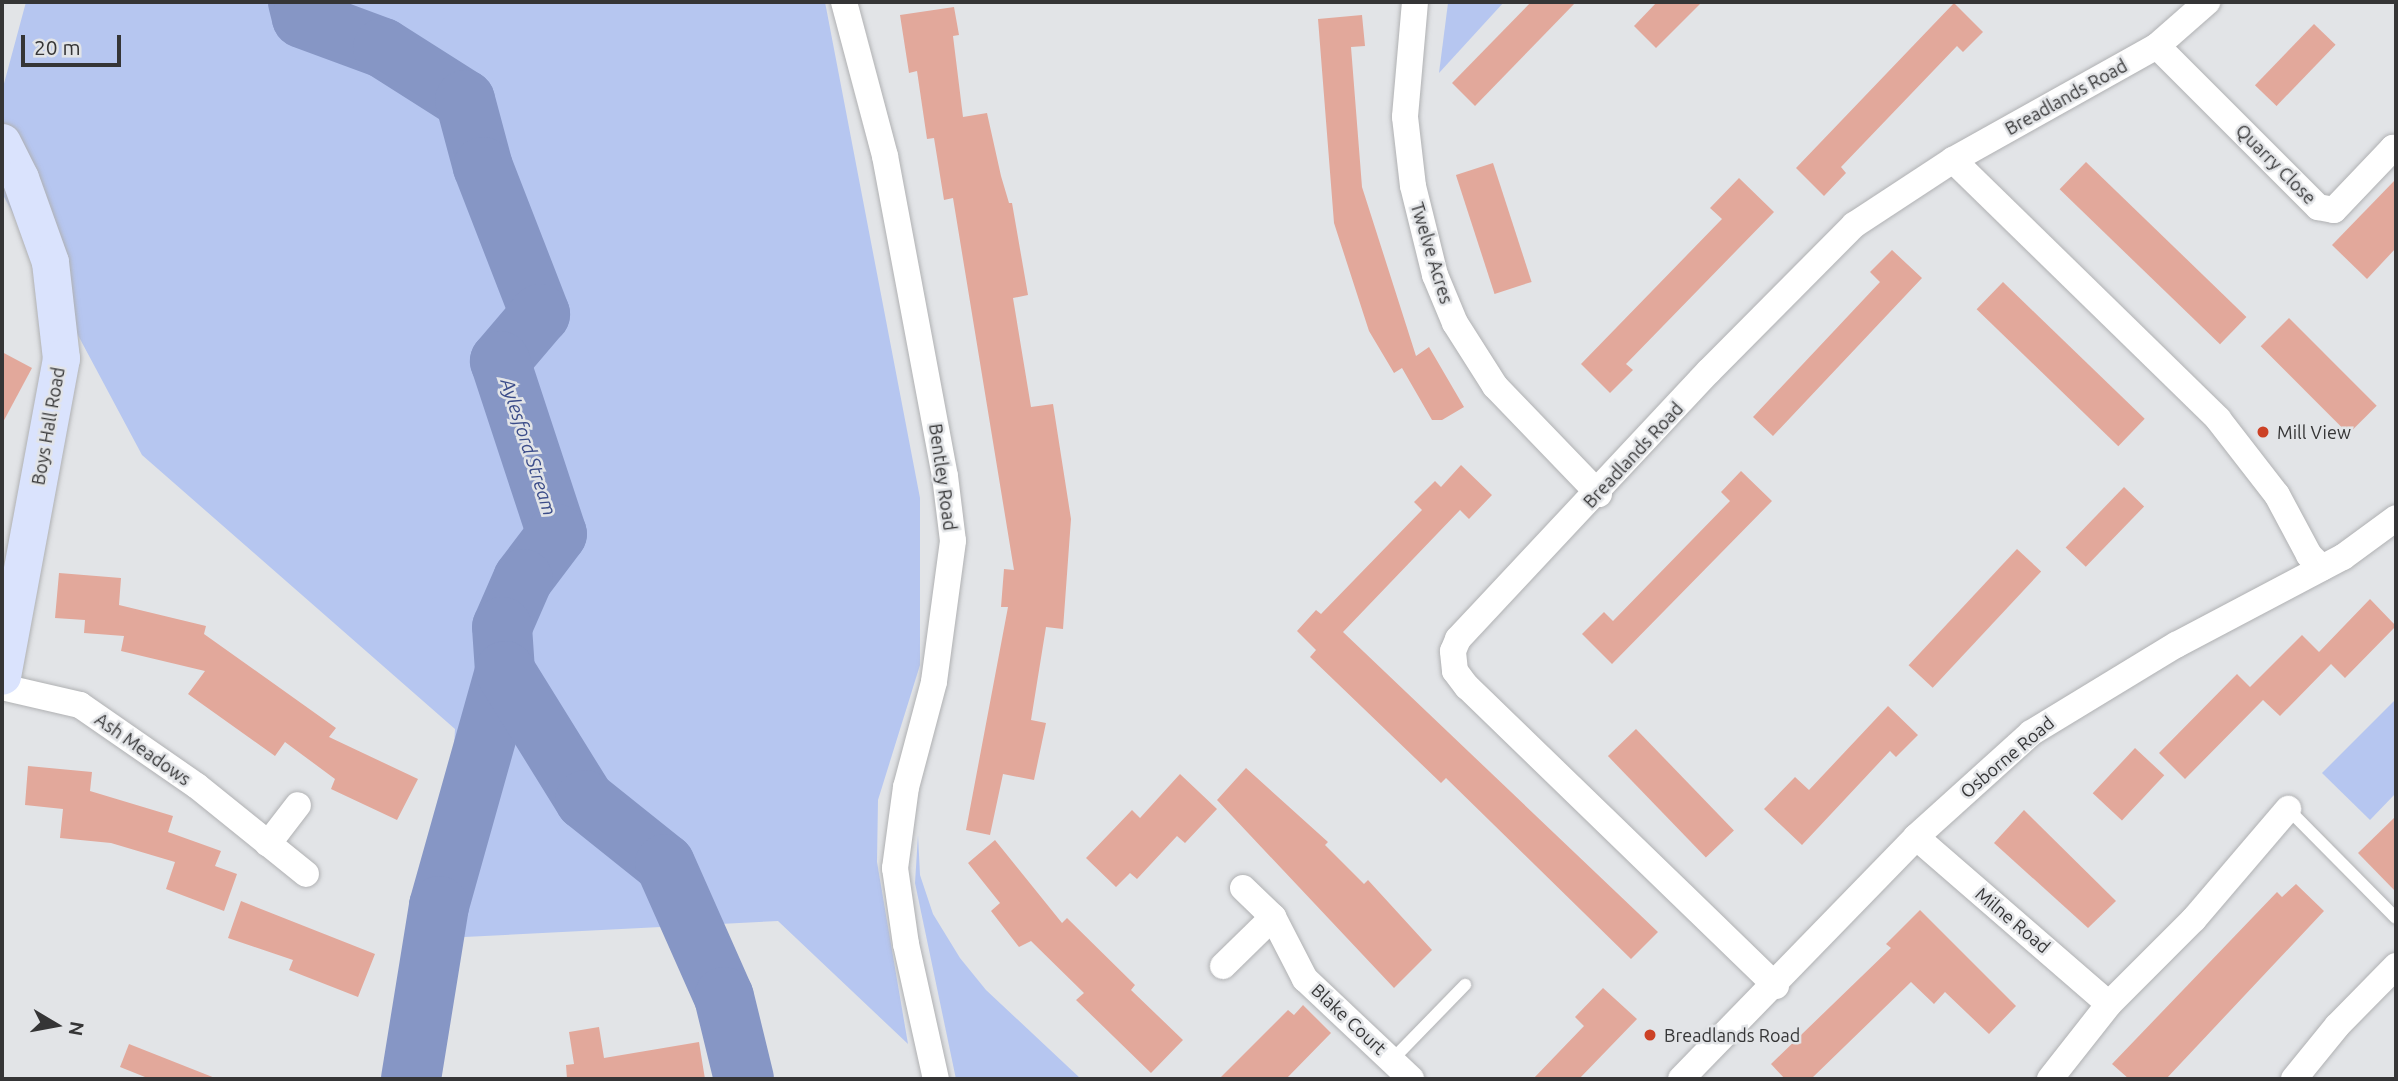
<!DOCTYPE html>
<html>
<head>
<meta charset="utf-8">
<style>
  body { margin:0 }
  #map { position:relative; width:2398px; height:1081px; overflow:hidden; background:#e2e4e7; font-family:Ubuntu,sans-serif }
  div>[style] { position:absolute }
  .green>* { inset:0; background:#b6c6f0 }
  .river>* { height:60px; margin:-30px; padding:0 30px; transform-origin:30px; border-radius:30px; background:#8696c5 }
  .building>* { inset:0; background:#e2a89b; transform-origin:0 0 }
  .roads { filter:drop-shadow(0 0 2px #b0b1b3) drop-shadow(0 0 2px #b0b1b3) }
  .lane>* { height:12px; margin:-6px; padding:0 6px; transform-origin:6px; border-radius:6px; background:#fff }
  .street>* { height:26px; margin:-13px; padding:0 13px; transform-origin:13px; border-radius:13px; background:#fff }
  .secondary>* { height:37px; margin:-18.5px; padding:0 18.5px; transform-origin:18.5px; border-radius:18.5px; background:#dae3fd }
  .dots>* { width:19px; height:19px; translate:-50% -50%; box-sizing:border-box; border:4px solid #e2e4e7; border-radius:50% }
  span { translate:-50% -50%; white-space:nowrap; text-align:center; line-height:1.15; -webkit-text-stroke:5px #e2e4e7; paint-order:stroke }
  .street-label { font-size:18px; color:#353536 }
  .poi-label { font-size:18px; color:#353536 }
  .left { translate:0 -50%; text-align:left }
  .water-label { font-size:19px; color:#3b4c89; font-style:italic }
  .frame { position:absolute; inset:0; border:4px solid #353536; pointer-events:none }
  .north { position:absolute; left:21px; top:990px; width:70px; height:70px; -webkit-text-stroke:5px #e2e4e7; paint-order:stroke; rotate:100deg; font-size:19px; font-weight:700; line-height:28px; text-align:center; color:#353536 }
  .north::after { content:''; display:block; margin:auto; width:24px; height:32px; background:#353536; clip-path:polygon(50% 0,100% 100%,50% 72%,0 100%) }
  .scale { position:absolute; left:21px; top:35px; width:100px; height:32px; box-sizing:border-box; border:4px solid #353536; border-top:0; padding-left:9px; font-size:21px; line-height:24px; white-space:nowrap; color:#353536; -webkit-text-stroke:5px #e2e4e7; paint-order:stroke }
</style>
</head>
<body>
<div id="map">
  <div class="green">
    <i style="clip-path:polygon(26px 2px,825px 2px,920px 498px,920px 665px,878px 800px,877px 862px,908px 1044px,778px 921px,444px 938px,455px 729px,142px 455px,2px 193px,2px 91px)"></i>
    <i style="clip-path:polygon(1449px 2px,1504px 2px,1439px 73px,1448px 3px)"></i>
    <i style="clip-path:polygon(2396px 699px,2396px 793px,2370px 820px,2322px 773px)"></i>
    <i style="clip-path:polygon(918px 835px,920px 875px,933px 914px,960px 958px,986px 990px,1081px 1079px,956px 1079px,915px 883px)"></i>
  </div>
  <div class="river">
    <i style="left:298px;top:2px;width:16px;rotate:76deg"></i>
    <i style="left:302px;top:18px;width:86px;rotate:20.3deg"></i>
    <i style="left:383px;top:48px;width:97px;rotate:32.4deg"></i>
    <i style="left:465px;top:100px;width:69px;rotate:75deg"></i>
    <i style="left:483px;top:167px;width:158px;rotate:68.8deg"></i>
    <i style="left:540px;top:314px;width:62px;rotate:130.4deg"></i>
    <i style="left:500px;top:361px;width:182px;rotate:71.8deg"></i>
    <i style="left:557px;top:534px;width:56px;rotate:127.1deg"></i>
    <i style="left:523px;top:579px;width:52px;rotate:113.6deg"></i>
    <i style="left:502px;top:627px;width:44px;rotate:86.1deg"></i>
    <i style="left:505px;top:671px;width:244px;rotate:105.7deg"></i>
    <i style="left:439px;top:906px;width:175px;rotate:99.2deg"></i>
    <i style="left:505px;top:671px;width:152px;rotate:58.2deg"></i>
    <i style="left:585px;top:800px;width:102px;rotate:38.7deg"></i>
    <i style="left:665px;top:864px;width:145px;rotate:66.1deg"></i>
    <i style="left:724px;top:997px;width:84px;rotate:76.3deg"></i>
  </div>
  <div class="building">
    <i style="clip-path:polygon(1531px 2px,1576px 2px,1475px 106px,1452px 83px)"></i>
    <i style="clip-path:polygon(1657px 2px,1702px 2px,1656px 48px,1634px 26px)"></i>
    <i style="clip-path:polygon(1954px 3px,1983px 32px,1963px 52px,1957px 46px,1841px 167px,1846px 173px,1824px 196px,1796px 168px)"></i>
    <i style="clip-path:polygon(954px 7px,959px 35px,953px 36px,963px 117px,987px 113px,1001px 176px,1009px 203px,1012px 203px,1028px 295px,1013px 298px,1031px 407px,1053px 404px,1071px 519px,1063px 629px,1046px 627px,1031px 720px,1046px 723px,1034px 780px,1003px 774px,990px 835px,966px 830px,1008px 607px,1001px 607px,1004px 569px,1014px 570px,953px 198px,944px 200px,934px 138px,927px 139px,917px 71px,909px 73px,900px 15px)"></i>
    <i style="clip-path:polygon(1362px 15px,1365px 46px,1351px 47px,1362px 187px,1416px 356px,1429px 347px,1464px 407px,1442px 420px,1432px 420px,1402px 368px,1394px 373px,1369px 331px,1334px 223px,1318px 19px)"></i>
    <i style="left:2314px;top:24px;width:30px;height:85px;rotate:44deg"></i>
    <i style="left:2086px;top:162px;width:223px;height:38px;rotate:44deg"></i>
    <i style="left:1493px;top:163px;width:125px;height:39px;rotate:72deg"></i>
    <i style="clip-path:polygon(1739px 178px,1774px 212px,1626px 364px,1633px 370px,1610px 393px,1581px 364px,1722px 219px,1710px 208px)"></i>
    <i style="clip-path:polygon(2396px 179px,2396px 248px,2367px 279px,2332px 245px)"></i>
    <i style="clip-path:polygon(1892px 250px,1922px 278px,1773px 436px,1753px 417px,1880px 282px,1870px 272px)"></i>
    <i style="left:2003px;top:282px;width:197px;height:38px;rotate:44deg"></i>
    <i style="left:2289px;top:318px;width:124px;height:40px;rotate:45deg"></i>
    <i style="clip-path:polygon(2px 352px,32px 368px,2px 424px)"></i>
    <i style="clip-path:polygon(1461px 465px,1492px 495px,1469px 519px,1460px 510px,1343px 632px,1658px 932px,1631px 959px,1446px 778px,1441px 783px,1310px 657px,1316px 650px,1297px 631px,1316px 610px,1321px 614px,1422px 510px,1414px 502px,1435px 481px,1441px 487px)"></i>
    <i style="clip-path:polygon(1741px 471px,1772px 501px,1612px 664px,1582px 634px,1604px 612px,1613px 621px,1730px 501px,1721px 492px)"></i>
    <i style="left:2124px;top:487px;width:28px;height:84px;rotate:44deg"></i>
    <i style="left:2017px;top:549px;width:33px;height:159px;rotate:43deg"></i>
    <i style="clip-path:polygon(59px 573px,121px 578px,119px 605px,206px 626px,204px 634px,336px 728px,329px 737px,418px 779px,397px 820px,331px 789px,335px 779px,285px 742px,275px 756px,188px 694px,205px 671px,121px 651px,124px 636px,84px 633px,85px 620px,55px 618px)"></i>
    <i style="clip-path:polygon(2370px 599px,2396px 626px,2345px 678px,2331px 664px,2280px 716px,2263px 700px,2185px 779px,2159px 753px,2237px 674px,2250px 687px,2302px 635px,2319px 652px)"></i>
    <i style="clip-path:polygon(1888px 706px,1918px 735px,1896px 757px,1890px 751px,1802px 845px,1764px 809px,1795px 777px,1809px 790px)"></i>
    <i style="left:1636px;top:729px;width:141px;height:39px;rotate:46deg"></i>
    <i style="left:2135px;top:748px;width:40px;height:62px;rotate:43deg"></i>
    <i style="clip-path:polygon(28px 766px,92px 772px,90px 791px,173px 816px,168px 832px,221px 851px,215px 866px,237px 874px,224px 911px,166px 889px,175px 862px,111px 843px,60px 838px,63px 809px,25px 805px)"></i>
    <i style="clip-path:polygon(1246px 768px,1328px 842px,1325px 845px,1364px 884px,1368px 880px,1432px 950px,1394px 988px,1217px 800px)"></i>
    <i style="clip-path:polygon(1180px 774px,1217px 809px,1185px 843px,1177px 836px,1137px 879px,1130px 873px,1116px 887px,1086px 858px,1132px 810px,1140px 818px)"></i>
    <i style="clip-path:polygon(2024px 810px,2116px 901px,2088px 928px,1994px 843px)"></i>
    <i style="clip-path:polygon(2396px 816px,2396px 892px,2358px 853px)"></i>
    <i style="clip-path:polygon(995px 840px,1062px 923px,1067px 918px,1135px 985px,1131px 990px,1183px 1040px,1151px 1073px,1076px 1000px,1084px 993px,1031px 941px,1019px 947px,991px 911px,1000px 903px,968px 863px)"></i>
    <i style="clip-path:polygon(2296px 884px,2324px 911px,2166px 1079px,2129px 1079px,2112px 1064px,2277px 892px,2282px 897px)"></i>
    <i style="clip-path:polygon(241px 901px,375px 954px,358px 997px,289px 970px,293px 960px,228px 938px)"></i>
    <i style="clip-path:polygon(1920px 910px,2016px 1006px,1989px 1034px,1945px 992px,1934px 1004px,1911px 982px,1811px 1079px,1785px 1079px,1771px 1064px,1891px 948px,1886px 944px)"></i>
    <i style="clip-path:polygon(1603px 988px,1637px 1019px,1579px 1079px,1533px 1079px,1584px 1026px,1575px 1017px)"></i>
    <i style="clip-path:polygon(1303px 1005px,1331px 1033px,1286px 1079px,1219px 1079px,1288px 1010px,1294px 1015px)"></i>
    <i style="clip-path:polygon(599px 1027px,604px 1058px,699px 1042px,705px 1079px,567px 1079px,566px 1065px,574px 1064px,569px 1032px)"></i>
    <i style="clip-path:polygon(129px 1044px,215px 1078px,214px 1079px,150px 1079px,120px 1067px)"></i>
  </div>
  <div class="roads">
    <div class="lane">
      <i style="left:2288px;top:809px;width:153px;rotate:45.3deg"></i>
      <i style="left:1392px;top:1060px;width:105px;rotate:-45.8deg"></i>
    </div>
    <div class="street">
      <i style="left:844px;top:2px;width:159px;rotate:75.1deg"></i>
      <i style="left:885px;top:156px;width:326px;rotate:79.4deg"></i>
      <i style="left:945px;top:476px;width:65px;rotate:83deg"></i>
      <i style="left:953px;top:541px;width:142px;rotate:97.7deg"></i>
      <i style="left:934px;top:682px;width:109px;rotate:104.9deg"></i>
      <i style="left:906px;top:787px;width:82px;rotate:97.7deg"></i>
      <i style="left:895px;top:868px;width:77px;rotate:81.8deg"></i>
      <i style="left:906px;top:944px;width:138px;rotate:77.5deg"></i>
      <i style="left:1415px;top:2px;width:115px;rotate:95deg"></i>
      <i style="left:1405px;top:117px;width:69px;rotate:83.4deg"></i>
      <i style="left:1413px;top:186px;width:92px;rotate:76.1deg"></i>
      <i style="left:1435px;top:275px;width:52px;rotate:67.4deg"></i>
      <i style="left:1455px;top:323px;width:75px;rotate:57.6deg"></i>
      <i style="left:1495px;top:386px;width:150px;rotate:46.1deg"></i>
      <i style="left:2157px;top:46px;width:228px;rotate:45deg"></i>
      <i style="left:2318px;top:207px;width:16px;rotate:11deg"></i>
      <i style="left:2334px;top:210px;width:86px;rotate:-46.4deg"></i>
      <i style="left:2393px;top:148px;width:4px;rotate:45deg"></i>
      <i style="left:1953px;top:160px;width:371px;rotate:44.3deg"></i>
      <i style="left:2218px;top:419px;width:96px;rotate:52.2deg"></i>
      <i style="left:2277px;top:495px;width:68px;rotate:61.9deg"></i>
      <i style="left:2309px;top:555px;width:18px;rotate:45deg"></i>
      <i style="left:2px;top:687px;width:80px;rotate:13deg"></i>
      <i style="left:80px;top:705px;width:142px;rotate:34.7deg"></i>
      <i style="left:197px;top:786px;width:140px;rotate:38.9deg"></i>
      <i style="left:1916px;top:837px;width:255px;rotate:40.9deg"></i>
      <i style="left:268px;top:844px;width:49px;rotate:-52.4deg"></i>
      <i style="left:1243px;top:888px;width:42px;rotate:44deg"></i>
      <i style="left:1273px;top:917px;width:70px;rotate:62.7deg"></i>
      <i style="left:1305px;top:979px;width:146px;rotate:43.3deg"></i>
      <i style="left:1223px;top:966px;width:70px;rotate:-44.4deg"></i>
      <i style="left:1776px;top:986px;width:430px;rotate:-135.9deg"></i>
      <i style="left:1467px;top:687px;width:20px;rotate:-127deg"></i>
      <i style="left:1455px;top:671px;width:20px;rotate:-96deg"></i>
      <i style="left:1453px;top:651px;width:13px;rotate:-67deg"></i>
      <i style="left:1458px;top:639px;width:367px;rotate:-46.9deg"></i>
      <i style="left:1709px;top:371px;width:206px;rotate:-45.2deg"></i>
      <i style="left:1854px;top:225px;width:118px;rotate:-33.3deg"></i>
      <i style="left:1953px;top:160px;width:234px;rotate:-29.2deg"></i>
      <i style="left:2157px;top:46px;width:67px;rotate:-41.3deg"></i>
      <i style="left:1681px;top:1079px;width:337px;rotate:-45.8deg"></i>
      <i style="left:1916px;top:837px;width:155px;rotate:-42.1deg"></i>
      <i style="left:2031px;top:733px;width:170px;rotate:-31.3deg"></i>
      <i style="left:2176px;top:645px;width:189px;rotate:-27.8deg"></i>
      <i style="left:2343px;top:557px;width:66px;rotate:-36.3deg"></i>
      <i style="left:2050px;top:1079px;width:95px;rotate:-51.8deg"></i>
      <i style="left:2109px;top:1004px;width:120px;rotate:-45deg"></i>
      <i style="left:2194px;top:919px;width:145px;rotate:-49.5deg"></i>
      <i style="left:2294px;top:1079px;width:68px;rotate:-50.9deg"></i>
      <i style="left:2337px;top:1026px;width:84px;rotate:-45.5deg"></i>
    </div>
    <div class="secondary">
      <i style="left:2px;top:142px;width:40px;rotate:63.4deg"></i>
      <i style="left:20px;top:178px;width:89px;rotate:70.3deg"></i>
      <i style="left:50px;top:262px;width:97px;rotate:83.5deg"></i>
      <i style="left:61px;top:358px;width:323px;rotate:100.5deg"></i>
    </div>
  </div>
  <div class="dots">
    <i style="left:2263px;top:432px;background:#cc4125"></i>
    <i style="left:1650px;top:1035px;background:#cc4125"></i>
  </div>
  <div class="street-label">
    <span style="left:2066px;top:97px;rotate:-29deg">Breadlands Road</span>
    <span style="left:2276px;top:164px;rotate:45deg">Quarry Close</span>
    <span style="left:1432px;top:253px;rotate:73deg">Twelve Acres</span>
    <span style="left:48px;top:426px;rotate:-80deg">Boys Hall Road</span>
    <span style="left:1633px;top:455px;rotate:-47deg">Breadlands Road</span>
    <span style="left:943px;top:477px;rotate:82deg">Bentley Road</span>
    <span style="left:143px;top:749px;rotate:35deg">Ash Meadows</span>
    <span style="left:2007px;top:757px;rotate:-40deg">Osborne Road</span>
    <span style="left:2013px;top:920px;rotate:40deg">Milne Road</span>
    <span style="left:1349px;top:1019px;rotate:43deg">Blake Court</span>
  </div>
  <div class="poi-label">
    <span class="left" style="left:2277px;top:432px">Mill View</span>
    <span class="left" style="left:1664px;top:1035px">Breadlands Road</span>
  </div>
  <div class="water-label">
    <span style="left:528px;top:447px;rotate:72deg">Aylesford Stream</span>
  </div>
  <div class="frame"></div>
  <div class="north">N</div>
  <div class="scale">20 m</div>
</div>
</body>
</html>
